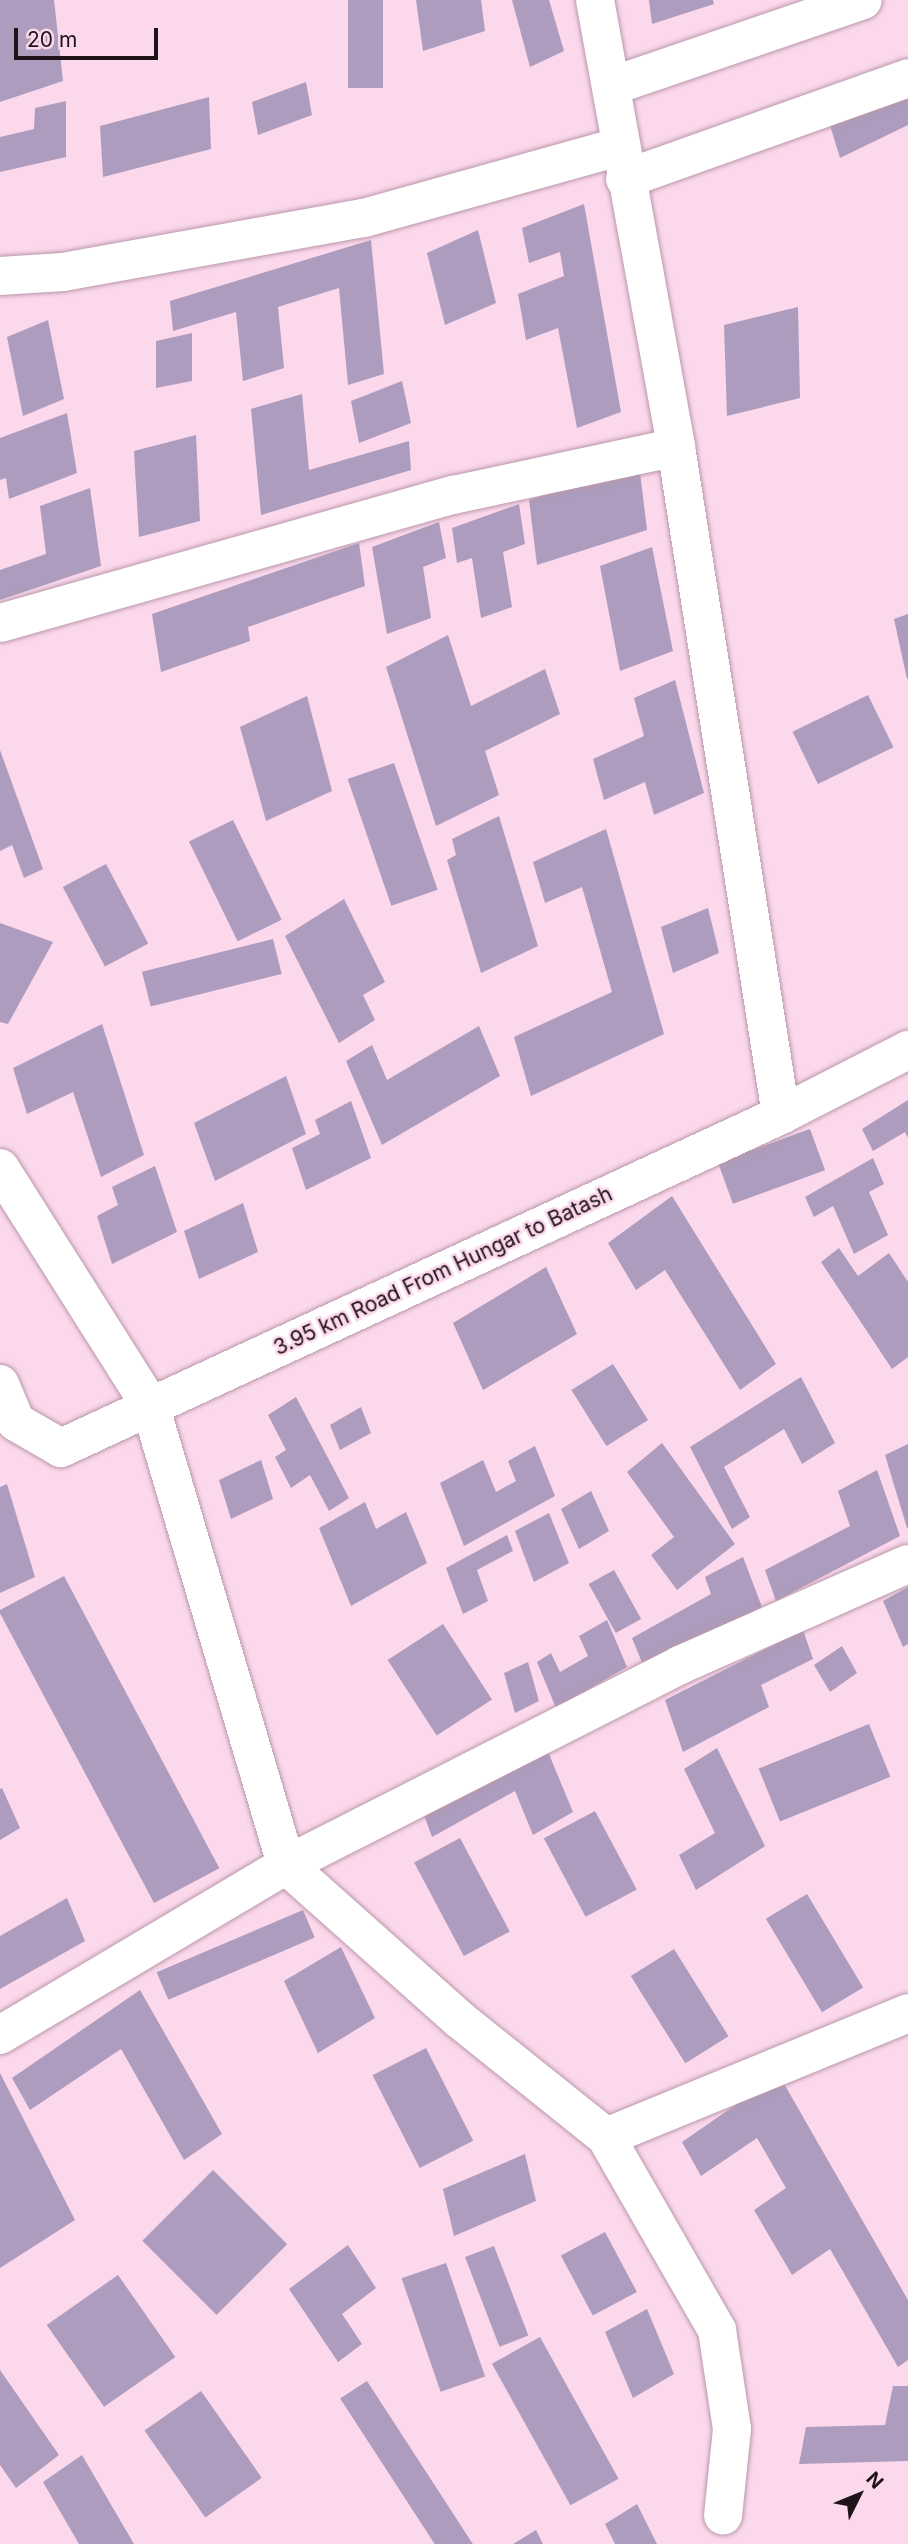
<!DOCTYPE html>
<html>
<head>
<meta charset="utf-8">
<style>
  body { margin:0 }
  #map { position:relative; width:908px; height:2544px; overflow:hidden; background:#fcd8ec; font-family:Inter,sans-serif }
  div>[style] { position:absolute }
  .building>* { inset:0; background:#ad9cbd; transform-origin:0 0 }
  .roads { filter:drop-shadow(0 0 2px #b998ab) drop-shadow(0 0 2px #b998ab) }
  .minor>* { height:38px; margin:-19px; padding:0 19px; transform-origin:19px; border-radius:19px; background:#fff }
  span { translate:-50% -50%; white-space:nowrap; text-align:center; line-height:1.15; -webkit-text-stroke:5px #fcd8ec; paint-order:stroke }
  .street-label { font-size:21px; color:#1f131a }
  .north { position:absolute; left:824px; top:2460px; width:70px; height:70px; -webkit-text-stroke:5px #fcd8ec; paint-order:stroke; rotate:47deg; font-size:19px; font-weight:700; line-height:28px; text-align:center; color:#1f131a }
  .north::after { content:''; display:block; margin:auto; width:24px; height:32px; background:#1f131a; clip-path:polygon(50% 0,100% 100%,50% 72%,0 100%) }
  .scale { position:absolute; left:14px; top:28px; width:144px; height:32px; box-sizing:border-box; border:4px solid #1f131a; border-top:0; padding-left:9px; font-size:21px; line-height:24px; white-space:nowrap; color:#1f131a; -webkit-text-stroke:5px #fcd8ec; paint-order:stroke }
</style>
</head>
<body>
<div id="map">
  <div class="building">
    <i style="clip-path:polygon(0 0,54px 0,63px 81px,0 102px)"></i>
    <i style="left:348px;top:0;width:35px;height:88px"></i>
    <i style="clip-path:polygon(416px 0,481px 0,485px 31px,423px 51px)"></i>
    <i style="clip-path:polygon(512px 0,549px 0,564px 51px,530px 67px)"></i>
    <i style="clip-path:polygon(649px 0,713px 0,714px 4px,652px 24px)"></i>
    <i style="clip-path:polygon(306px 82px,312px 115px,258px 135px,252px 102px)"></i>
    <i style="clip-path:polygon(908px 83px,908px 125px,840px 158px,829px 122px)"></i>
    <i style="clip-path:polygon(209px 97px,211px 149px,103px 177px,100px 126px)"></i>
    <i style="clip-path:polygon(66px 101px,66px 157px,0 172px,0 137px,34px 129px,35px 108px)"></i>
    <i style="clip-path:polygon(584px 204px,621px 412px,577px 428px,558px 328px,526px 340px,518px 294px,564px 276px,560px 252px,529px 263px,522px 228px)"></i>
    <i style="clip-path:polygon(478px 230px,496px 303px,445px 325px,427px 253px)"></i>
    <i style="clip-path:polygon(371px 240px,384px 374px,348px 385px,339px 288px,278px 307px,284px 368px,243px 381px,236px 312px,173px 331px,170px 301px)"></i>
    <i style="clip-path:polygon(798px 307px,800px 398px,727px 416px,724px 325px)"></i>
    <i style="clip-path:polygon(48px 320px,64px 399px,23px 416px,7px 337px)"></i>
    <i style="clip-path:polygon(192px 333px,192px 381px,156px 388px,156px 341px)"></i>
    <i style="clip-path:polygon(402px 381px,411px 423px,359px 443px,351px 401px)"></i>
    <i style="clip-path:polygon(302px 394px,309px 470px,409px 441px,411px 470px,261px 515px,251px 409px)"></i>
    <i style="clip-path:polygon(67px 413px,77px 473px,9px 499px,6px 478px,0 480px,0 438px)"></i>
    <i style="clip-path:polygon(196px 435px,200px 521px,139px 537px,134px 451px)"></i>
    <i style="clip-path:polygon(639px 464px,647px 530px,537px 565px,529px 500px)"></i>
    <i style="clip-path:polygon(90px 488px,101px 566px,0 600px,0 570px,46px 554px,40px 506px)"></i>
    <i style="clip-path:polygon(519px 504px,525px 544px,503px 552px,512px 607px,481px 618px,472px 558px,457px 563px,452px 528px)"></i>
    <i style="clip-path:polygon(439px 522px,446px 558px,423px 567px,431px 618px,387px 634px,372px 547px)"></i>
    <i style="clip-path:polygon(359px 543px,365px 586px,248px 627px,250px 641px,161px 672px,152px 614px)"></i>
    <i style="clip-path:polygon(652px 547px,673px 651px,620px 671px,600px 566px)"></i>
    <i style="clip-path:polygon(908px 614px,908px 679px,907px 679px,894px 619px)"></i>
    <i style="clip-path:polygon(448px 635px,471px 706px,545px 669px,560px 714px,485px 751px,499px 795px,436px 826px,386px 667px)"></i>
    <i style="clip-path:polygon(675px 680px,704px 793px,654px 815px,645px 782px,604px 800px,593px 759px,644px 736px,634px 698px)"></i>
    <i style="left:868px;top:695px;width:58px;height:84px;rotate:64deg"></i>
    <i style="clip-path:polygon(307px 696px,332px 791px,266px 821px,240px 727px)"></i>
    <i style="clip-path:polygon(0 750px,43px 869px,24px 878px,12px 845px,0 851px)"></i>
    <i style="left:394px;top:763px;width:134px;height:49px;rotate:71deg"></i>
    <i style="clip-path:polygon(499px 816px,538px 946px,481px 973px,447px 860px,456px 855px,452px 839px)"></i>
    <i style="left:233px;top:820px;width:111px;height:49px;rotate:64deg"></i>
    <i style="clip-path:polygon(606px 829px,664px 1034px,531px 1096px,514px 1037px,612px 992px,582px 887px,545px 903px,533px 862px)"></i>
    <i style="left:106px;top:864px;width:90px;height:49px;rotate:62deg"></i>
    <i style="clip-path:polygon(344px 899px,385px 982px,363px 995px,375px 1020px,339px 1043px,285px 936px)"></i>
    <i style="clip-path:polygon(708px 908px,719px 953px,673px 973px,661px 927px)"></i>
    <i style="clip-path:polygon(0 923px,53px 942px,8px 1024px,0 1022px)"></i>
    <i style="left:273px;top:939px;width:36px;height:135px;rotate:76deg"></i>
    <i style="clip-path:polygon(102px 1024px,144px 1155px,101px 1177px,73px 1092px,27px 1114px,13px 1068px)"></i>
    <i style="clip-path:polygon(479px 1026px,500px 1076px,382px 1145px,346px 1061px,372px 1045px,387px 1080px)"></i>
    <i style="clip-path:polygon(286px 1076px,306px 1134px,215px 1181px,194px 1123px)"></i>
    <i style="clip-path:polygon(908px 1100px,908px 1138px,905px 1132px,873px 1151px,862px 1129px)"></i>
    <i style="clip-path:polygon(351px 1101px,371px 1158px,306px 1190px,292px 1148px,320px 1134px,315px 1120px)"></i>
    <i style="left:810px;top:1129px;width:44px;height:98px;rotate:70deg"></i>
    <i style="clip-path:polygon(873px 1158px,884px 1184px,869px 1192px,888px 1235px,854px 1254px,833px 1206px,814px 1217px,805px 1197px)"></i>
    <i style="clip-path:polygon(155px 1166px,177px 1232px,112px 1264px,97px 1216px,118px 1205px,112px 1187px)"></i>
    <i style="clip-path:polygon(672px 1196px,776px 1364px,740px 1390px,665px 1270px,636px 1290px,608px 1243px)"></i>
    <i style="clip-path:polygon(243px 1203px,258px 1252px,199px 1279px,184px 1231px)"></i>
    <i style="clip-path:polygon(839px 1248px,858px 1276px,889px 1253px,908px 1282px,908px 1357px,892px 1369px,821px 1262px)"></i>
    <i style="clip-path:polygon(546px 1267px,577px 1334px,483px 1390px,453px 1323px)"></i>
    <i style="left:613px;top:1364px;width:66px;height:49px;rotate:58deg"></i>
    <i style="clip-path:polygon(801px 1377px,835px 1443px,802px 1464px,784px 1429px,724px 1467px,750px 1517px,732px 1529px,690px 1447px)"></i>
    <i style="clip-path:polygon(296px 1397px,349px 1498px,329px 1511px,310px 1475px,291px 1488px,275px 1457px,286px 1450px,268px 1415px)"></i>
    <i style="clip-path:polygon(361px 1407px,371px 1433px,340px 1450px,330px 1425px)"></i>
    <i style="clip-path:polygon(662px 1443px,735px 1544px,677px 1590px,651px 1555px,674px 1537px,627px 1472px)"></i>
    <i style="clip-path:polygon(908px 1444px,908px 1528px,907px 1528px,885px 1455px)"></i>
    <i style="clip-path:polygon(535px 1446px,555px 1496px,464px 1546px,440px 1483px,483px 1460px,496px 1492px,516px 1481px,508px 1461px)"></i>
    <i style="clip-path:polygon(261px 1460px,273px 1499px,231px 1519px,219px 1480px)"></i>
    <i style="clip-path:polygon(877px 1470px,900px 1536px,776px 1601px,765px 1570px,850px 1526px,838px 1491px)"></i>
    <i style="clip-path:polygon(7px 1484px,35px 1577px,0 1593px,0 1487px)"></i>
    <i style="clip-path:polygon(591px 1491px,609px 1531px,579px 1549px,561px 1509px)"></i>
    <i style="clip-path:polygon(365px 1502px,376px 1529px,406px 1512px,427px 1563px,351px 1606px,319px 1528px)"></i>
    <i style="clip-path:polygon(549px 1513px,569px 1563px,534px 1582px,515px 1531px)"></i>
    <i style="clip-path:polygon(507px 1535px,513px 1551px,477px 1570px,488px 1601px,463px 1614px,446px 1568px)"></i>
    <i style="clip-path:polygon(743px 1557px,762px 1607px,645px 1670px,632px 1638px,711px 1594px,705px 1577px)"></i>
    <i style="left:614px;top:1570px;width:56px;height:29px;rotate:61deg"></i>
    <i style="left:64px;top:1576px;width:331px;height:74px;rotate:62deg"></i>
    <i style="clip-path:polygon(908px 1587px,908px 1644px,903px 1647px,883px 1601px)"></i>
    <i style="clip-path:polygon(607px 1620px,627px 1667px,556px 1708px,537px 1662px,551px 1653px,560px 1672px,588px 1656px,579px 1636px)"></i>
    <i style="left:443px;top:1624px;width:90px;height:66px;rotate:57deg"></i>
    <i style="clip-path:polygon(803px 1630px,813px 1659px,761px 1685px,769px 1707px,683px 1752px,665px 1700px)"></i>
    <i style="clip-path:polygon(842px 1646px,857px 1673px,830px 1692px,814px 1665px)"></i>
    <i style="clip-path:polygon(528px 1662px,539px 1701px,515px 1713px,504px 1673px)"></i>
    <i style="left:869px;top:1724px;width:57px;height:119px;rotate:68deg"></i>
    <i style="clip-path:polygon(546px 1747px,573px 1812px,533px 1835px,515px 1791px,432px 1837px,424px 1815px)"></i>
    <i style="clip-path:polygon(717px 1748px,765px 1846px,696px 1890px,679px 1855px,715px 1833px,684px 1769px)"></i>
    <i style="clip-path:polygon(2px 1788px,20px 1828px,0 1840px,0 1789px)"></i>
    <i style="left:595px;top:1811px;width:89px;height:58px;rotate:62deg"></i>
    <i style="left:460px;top:1838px;width:106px;height:52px;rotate:62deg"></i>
    <i style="left:807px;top:1894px;width:109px;height:48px;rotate:59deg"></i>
    <i style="clip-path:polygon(67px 1898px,85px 1941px,0 1989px,0 1936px)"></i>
    <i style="left:303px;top:1910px;width:30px;height:159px;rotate:67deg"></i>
    <i style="clip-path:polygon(341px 1947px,375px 2018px,318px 2053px,284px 1981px)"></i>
    <i style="left:674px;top:1949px;width:103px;height:51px;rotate:58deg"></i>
    <i style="clip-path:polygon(140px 1990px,222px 2134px,184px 2160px,121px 2049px,30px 2110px,12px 2078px)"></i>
    <i style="left:426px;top:2048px;width:104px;height:60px;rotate:63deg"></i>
    <i style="clip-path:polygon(0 2073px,75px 2220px,0 2268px)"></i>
    <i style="clip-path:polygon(779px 2075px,908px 2300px,908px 2360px,898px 2367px,830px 2249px,792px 2275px,754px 2210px,786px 2188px,757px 2138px,701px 2176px,682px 2142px)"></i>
    <i style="clip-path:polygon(525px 2154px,536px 2201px,454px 2236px,443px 2189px)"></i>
    <i style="left:213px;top:2170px;width:105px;height:100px;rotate:45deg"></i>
    <i style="left:605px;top:2232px;width:68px;height:50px;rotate:62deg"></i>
    <i style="clip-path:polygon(348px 2245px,376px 2288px,342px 2314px,362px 2344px,338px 2362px,289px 2289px)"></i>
    <i style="left:494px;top:2246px;width:96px;height:31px;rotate:69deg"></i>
    <i style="left:446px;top:2263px;width:120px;height:47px;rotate:71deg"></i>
    <i style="left:118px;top:2275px;width:100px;height:87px;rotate:55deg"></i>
    <i style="clip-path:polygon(647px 2309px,674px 2374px,633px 2398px,605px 2332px)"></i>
    <i style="left:540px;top:2337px;width:162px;height:55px;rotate:61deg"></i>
    <i style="clip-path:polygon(0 2370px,59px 2455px,16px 2488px,0 2465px)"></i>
    <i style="left:367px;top:2381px;width:195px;height:32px;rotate:57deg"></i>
    <i style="clip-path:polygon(893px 2386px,908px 2386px,908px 2461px,799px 2464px,806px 2427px,885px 2425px)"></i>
    <i style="left:201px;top:2391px;width:106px;height:69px;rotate:55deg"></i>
    <i style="clip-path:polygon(82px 2455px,134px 2544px,79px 2544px,43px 2482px)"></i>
    <i style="clip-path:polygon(637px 2504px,657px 2544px,615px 2544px,605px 2524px)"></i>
    <i style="clip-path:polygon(536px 2530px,543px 2544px,513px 2544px)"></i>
  </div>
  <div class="roads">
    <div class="minor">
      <i style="left:595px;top:0;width:454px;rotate:79.7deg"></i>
      <i style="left:676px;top:447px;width:676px;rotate:81.07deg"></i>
      <i style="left:612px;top:86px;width:265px;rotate:-18.9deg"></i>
      <i style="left:625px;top:179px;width:300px;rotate:-19.6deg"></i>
      <i style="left:0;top:276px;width:63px;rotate:-3.6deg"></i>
      <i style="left:63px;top:272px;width:306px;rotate:-10.2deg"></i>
      <i style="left:364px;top:218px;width:265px;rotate:-15.6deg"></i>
      <i style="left:0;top:623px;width:471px;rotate:-15.8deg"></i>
      <i style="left:453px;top:495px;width:228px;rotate:-12.1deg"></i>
      <i style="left:0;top:1168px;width:280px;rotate:57.7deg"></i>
      <i style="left:150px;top:1405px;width:480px;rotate:73.5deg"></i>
      <i style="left:286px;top:1865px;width:442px;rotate:-26.9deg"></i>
      <i style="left:680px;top:1665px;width:249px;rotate:-23.9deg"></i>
      <i style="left:0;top:1384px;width:41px;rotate:67.2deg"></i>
      <i style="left:16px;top:1422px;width:52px;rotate:30deg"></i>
      <i style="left:61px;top:1448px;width:793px;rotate:-24.82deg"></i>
      <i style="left:781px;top:1115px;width:143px;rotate:-27.1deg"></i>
      <i style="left:0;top:2035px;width:333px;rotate:-30.7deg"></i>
      <i style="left:286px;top:1865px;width:233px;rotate:41.7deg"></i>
      <i style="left:460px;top:2020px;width:187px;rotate:38.7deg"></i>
      <i style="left:606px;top:2137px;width:326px;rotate:-22.3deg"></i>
      <i style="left:606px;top:2137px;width:223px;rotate:60.1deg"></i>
      <i style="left:717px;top:2330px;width:100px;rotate:81.4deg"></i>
      <i style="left:732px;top:2429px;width:87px;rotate:95.9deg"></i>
    </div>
  </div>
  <div class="street-label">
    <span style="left:443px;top:1271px;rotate:-25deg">3.95 km Road From Hungar to Batash</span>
  </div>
  <div class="north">N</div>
  <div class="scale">20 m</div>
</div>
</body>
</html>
